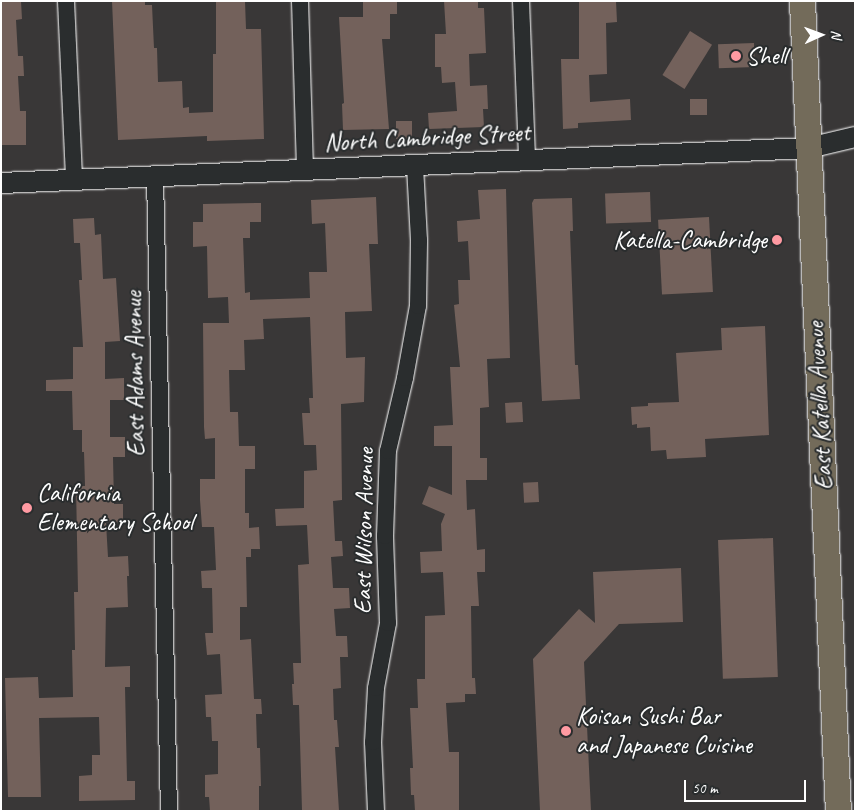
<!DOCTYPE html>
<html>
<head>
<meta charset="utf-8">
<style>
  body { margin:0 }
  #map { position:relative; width:856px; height:812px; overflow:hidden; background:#393737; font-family:Caveat,sans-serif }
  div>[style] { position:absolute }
  .building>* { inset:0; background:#73615b; transform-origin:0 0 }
  .roads { filter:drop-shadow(0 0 1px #fff) drop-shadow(0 0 1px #fff) }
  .minor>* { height:16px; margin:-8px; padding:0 8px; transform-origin:8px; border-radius:8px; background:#2a2d2e }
  .tertiary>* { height:20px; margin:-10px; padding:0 10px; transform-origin:10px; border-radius:10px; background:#2a2d2e }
  .primary>* { height:25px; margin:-12.5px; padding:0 12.5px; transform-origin:12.5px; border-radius:12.5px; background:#736b5a }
  .dots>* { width:14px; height:14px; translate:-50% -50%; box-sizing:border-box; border:2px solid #2a2d2e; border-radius:50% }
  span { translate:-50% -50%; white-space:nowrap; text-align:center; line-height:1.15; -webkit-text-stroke:4px #2a2d2e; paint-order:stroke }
  .poi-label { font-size:25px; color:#fff }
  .left { translate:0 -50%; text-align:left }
  .right { translate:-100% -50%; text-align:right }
  .street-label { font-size:25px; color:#fff }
  .frame { position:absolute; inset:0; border:2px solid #fff; pointer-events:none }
  .north { position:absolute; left:796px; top:10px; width:50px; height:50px; -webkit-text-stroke:4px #2a2d2e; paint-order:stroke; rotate:88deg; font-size:14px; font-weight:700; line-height:20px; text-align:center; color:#fff }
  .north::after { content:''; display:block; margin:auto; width:18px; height:22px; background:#fff; clip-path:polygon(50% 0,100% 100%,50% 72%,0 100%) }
  .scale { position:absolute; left:684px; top:780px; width:122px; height:22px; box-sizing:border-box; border:2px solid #fff; border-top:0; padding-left:6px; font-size:15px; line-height:18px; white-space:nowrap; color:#fff; -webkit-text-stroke:4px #2a2d2e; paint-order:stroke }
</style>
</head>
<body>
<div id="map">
  <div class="building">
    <i style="clip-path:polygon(21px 1px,22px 19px,16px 20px,18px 56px,23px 56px,24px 76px,18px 76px,20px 111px,26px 111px,26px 145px,1px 145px,1px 2px)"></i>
    <i style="clip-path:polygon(112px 1px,145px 1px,145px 5px,152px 5px,154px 48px,157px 48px,158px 82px,182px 81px,183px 108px,189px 107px,189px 113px,213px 112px,213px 54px,216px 54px,216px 1px,245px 1px,246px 29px,261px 29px,264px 139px,207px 141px,207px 136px,118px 140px)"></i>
    <i style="clip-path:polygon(363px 1px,397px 1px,397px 14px,390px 14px,390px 39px,382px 39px,389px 129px,343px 130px,342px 104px,344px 103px,339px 17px,363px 17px)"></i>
    <i style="clip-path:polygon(444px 1px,478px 1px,478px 8px,484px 8px,486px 53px,469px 54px,470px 86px,487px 85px,488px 109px,483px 109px,484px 127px,429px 129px,428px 113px,457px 111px,455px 82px,442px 83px,441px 67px,435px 67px,435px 34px,446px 34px)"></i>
    <i style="clip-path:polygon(579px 1px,616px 1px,617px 22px,606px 23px,607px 74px,589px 75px,590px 102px,630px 99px,631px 120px,578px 123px,578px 128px,563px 129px,561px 59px,579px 59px)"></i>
    <i style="left:690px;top:31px;width:26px;height:52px;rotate:32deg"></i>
    <i style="left:754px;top:43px;width:24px;height:36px;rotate:88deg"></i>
    <i style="left:690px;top:99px;width:17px;height:16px"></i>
    <i style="left:396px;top:121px;width:16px;height:18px"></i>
    <i style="clip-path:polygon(506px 189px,510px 358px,487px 359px,489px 407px,480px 408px,480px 458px,487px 458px,487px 480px,466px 480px,467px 510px,475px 509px,477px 550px,485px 549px,485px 572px,477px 572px,479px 606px,471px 606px,472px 678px,475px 678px,476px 694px,465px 694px,465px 702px,446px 703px,449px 752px,459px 752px,459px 811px,415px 811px,414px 795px,411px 795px,410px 768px,413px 768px,410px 708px,418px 708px,417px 679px,425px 679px,425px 616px,445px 615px,443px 572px,421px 573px,420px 552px,442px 551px,441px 524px,445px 514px,422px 504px,429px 486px,452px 495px,452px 446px,434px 446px,434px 426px,453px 425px,450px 367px,460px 367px,454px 305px,459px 304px,458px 280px,470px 280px,468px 241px,458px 242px,457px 221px,480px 219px,478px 190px)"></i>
    <i style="left:650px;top:192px;width:30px;height:45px;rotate:88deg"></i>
    <i style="clip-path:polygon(376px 197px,378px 244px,369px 244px,372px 311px,345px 312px,346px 358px,365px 357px,364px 402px,341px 404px,342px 500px,333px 501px,335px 541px,342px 541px,343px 556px,331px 557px,333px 588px,349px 588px,350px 608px,334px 609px,336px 636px,347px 636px,348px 657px,340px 657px,341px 688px,333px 689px,334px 720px,337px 720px,339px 747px,335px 747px,339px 811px,302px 811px,299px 705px,293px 705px,292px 684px,294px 684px,293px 663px,301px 663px,298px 565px,309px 564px,307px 525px,276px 526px,275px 509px,304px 508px,304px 471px,317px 470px,316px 445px,304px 445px,302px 413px,310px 413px,309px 398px,313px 398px,310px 317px,263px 319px,264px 339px,244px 340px,245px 370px,229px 370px,230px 412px,238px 412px,239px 446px,255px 446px,255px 469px,245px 469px,245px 513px,249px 513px,249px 528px,259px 527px,260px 549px,251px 549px,251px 557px,246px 557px,247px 607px,240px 607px,240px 640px,251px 639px,254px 699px,261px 699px,262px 714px,256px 714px,257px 748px,260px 748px,261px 786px,259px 786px,259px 811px,210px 811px,209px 797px,205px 797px,205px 775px,218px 774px,218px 741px,212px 741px,211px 717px,206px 717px,205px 695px,222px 694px,220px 654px,207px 655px,205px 633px,213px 633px,212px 588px,202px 588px,201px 571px,216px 570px,214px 527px,202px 527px,200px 500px,200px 479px,215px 479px,215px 438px,205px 439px,204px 427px,203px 323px,229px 323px,228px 297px,208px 298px,207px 246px,193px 247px,193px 222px,203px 222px,203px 204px,261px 203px,261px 222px,250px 222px,250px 238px,243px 238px,245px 293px,250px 292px,250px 300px,310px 298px,309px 272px,327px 272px,325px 223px,312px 224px,311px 200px)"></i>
    <i style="clip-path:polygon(572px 198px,573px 231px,570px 231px,575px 365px,578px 365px,580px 399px,542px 401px,532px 203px,534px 199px)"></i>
    <i style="left:709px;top:217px;width:75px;height:51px;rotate:87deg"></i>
    <i style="clip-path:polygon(94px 218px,95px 235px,101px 234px,103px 279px,116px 278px,120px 341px,105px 342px,105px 379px,124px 378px,124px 400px,110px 400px,110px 437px,125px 437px,125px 457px,113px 457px,114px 504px,123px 504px,123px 522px,106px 523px,108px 557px,128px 556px,129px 576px,127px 576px,128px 607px,106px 608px,105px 667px,130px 666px,130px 687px,125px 687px,127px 781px,135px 781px,135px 800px,79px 801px,79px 776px,92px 775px,92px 755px,100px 755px,99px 717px,39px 718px,41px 797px,8px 797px,5px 678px,38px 677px,39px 698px,73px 697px,72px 650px,75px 650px,74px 592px,78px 592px,76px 486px,85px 486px,84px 452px,82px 452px,82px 430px,73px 430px,72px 391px,46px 391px,46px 380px,73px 379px,73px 347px,83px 347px,79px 280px,82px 280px,80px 243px,74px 243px,73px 219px)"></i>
    <i style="clip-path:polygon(765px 326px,769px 435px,705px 439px,706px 457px,667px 459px,666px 450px,651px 451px,650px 427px,637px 428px,637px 424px,632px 425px,631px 407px,648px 406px,648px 403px,679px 402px,676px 353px,722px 350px,721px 328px)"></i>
    <i style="left:522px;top:402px;width:20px;height:17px;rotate:87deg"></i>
    <i style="left:538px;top:482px;width:20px;height:15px;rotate:87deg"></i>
    <i style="left:773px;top:538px;width:139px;height:55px;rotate:88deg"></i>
    <i style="clip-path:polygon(681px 568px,683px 622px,619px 624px,584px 662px,591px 811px,540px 811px,533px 659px,579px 609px,595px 623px,593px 572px)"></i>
  </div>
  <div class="roads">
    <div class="minor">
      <i style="left:66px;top:1px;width:179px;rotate:87.4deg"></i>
      <i style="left:300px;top:1px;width:169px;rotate:88.3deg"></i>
      <i style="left:521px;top:1px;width:159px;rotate:87.8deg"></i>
      <i style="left:155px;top:176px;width:635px;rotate:88.74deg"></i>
      <i style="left:376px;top:811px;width:69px;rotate:-92.5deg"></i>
      <i style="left:373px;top:742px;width:54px;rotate:-86.8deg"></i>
      <i style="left:376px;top:688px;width:66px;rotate:-79.5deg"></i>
      <i style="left:388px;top:623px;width:87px;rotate:-92deg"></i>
      <i style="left:385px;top:536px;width:85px;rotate:-88deg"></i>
      <i style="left:388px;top:451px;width:75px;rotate:-76.9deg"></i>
      <i style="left:405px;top:378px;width:73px;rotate:-79.8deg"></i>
      <i style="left:418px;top:306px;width:66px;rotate:-89.1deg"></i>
      <i style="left:419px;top:240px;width:75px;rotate:-93.1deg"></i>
    </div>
    <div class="tertiary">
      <i style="left:1px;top:183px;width:809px;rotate:-2.48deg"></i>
      <i style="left:809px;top:148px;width:47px;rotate:-13.4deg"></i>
    </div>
    <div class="primary">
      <i style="left:802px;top:1px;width:811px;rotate:87.46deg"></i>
    </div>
  </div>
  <div class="dots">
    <i style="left:736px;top:56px;background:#ff9aa2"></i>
    <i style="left:777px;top:240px;background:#ff9aa2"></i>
    <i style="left:27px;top:508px;background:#ff9aa2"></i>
    <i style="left:566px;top:731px;background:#ff9aa2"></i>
  </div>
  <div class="poi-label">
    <span class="left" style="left:746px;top:56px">Shell</span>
    <span class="right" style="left:767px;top:240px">Katella-Cambridge</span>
    <span class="left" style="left:37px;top:508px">California<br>Elementary School</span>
    <span class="left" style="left:576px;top:731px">Koisan Sushi Bar<br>and Japanese Cuisine</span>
  </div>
  <div class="street-label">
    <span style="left:427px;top:138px;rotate:-3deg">North Cambridge Street</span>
    <span style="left:135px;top:374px;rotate:-91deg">East Adams Avenue</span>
    <span style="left:820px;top:406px;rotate:-93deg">East Katella Avenue</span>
    <span style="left:364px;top:531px;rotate:-89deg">East Wilson Avenue</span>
  </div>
  <div class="frame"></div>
  <div class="north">N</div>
  <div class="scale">50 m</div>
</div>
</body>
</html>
